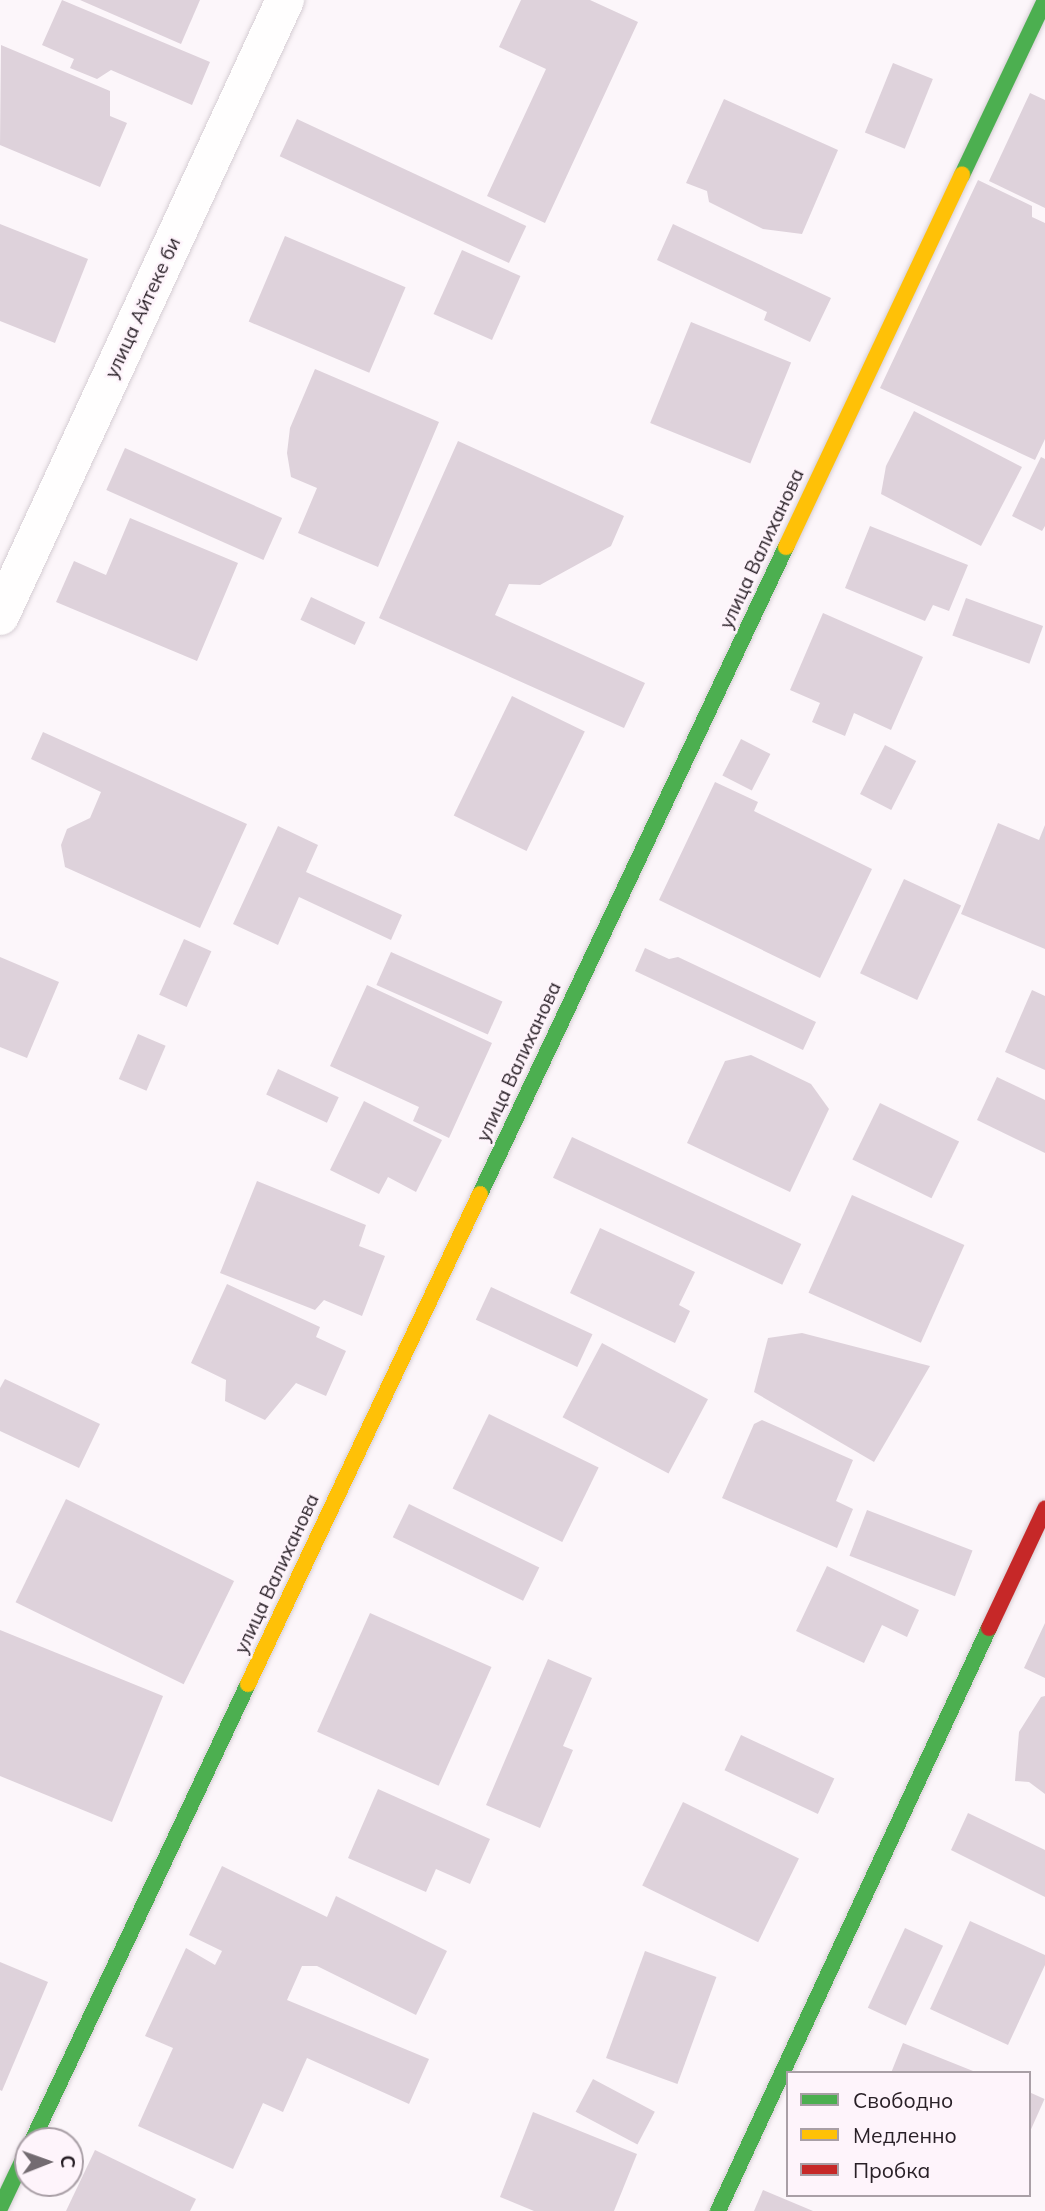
<!DOCTYPE html>
<html>
<head>
<meta charset="utf-8">
<style>
  body { margin:0 }
  #map { position:relative; width:1045px; height:2211px; overflow:hidden; background:#fcf6fa; font-family:Mulish,sans-serif }
  div>[style] { position:absolute }
  .building>* { inset:0; background:#ded2db; transform-origin:0 0 }
  .roads { filter:drop-shadow(0 0 2px #d6ced4) drop-shadow(0 0 2px #d6ced4) }
  .street>* { height:38px; margin:-19px; padding:0 19px; transform-origin:19px; border-radius:19px; background:#fffefe }
  .fast>* { height:16px; margin:-8px; padding:0 8px; transform-origin:8px; border-radius:8px; background:#4caf50 }
  .slow>* { height:16px; margin:-8px; padding:0 8px; transform-origin:8px; border-radius:8px; background:#ffc107 }
  .jam>* { height:16px; margin:-8px; padding:0 8px; transform-origin:8px; border-radius:8px; background:#c62828 }
  span { translate:-50% -50%; white-space:nowrap; text-align:center; line-height:1.15; -webkit-text-stroke:5px #fef4fb; paint-order:stroke }
  .street-label { font-size:19px; color:#292027 }
  .legend { position:absolute; left:786px; top:2071px; width:245px; height:126px; box-sizing:border-box; background:#fef4fb; border:2px solid #a99fa6; margin:0; padding:9px 12px; list-style:none; font-size:21px; color:#292027 }
  .legend li { display:flex; align-items:center; gap:14px; height:35px }
  .legend b { width:35px; border:2px solid #a99fa6 }
  .north { position:absolute; left:14px; top:2127px; width:70px; height:70px; box-sizing:border-box; background:#fef4fb; border:2px solid #a99fa6; border-radius:50%; rotate:89deg; font-size:19px; font-weight:700; line-height:28px; text-align:center; color:#292027 }
  .north::after { content:''; display:block; margin:auto; width:24px; height:32px; background:#736b71; clip-path:polygon(50% 0,100% 100%,50% 72%,0 100%) }
</style>
</head>
<body>
<div id="map">
  <div class="building">
    <i style="clip-path:polygon(62px 0,210px 62px,192px 105px,111px 70px,97px 79px,70px 68px,74px 59px,42px 45px)"></i>
    <i style="clip-path:polygon(80px 0,200px 0,181px 44px)"></i>
    <i style="clip-path:polygon(521px 0,590px 0,638px 22px,545px 223px,487px 196px,546px 69px,499px 47px)"></i>
    <i style="clip-path:polygon(1px 45px,110px 91px,110px 116px,127px 123px,100px 187px,0 145px)"></i>
    <i style="left:893px;top:63px;width:43px;height:75px;rotate:22deg"></i>
    <i style="clip-path:polygon(1030px 93px,1045px 100px,1045px 208px,989px 181px)"></i>
    <i style="clip-path:polygon(724px 99px,838px 150px,802px 234px,763px 229px,709px 202px,707px 191px,686px 183px)"></i>
    <i style="left:297px;top:119px;width:253px;height:41px;rotate:25deg"></i>
    <i style="clip-path:polygon(978px 180px,1032px 206px,1032px 217px,1045px 223px,1045px 439px,1035px 460px,880px 388px)"></i>
    <i style="clip-path:polygon(0 224px,88px 259px,55px 343px,0 321px)"></i>
    <i style="clip-path:polygon(673px 224px,831px 298px,810px 342px,764px 320px,767px 312px,657px 260px)"></i>
    <i style="left:285px;top:236px;width:131px;height:93px;rotate:23deg"></i>
    <i style="left:462px;top:250px;width:64px;height:70px;rotate:24deg"></i>
    <i style="left:691px;top:322px;width:108px;height:109px;rotate:22deg"></i>
    <i style="clip-path:polygon(315px 369px,439px 422px,378px 567px,298px 533px,317px 488px,291px 477px,287px 453px,290px 428px)"></i>
    <i style="clip-path:polygon(914px 411px,1022px 467px,981px 546px,881px 494px,886px 466px)"></i>
    <i style="clip-path:polygon(458px 441px,624px 516px,611px 546px,540px 585px,509px 584px,495px 615px,645px 683px,624px 728px,379px 618px)"></i>
    <i style="left:125px;top:448px;width:172px;height:46px;rotate:24deg"></i>
    <i style="clip-path:polygon(1041px 457px,1045px 459px,1045px 526px,1042px 531px,1012px 516px)"></i>
    <i style="clip-path:polygon(130px 518px,238px 563px,197px 661px,56px 602px,74px 561px,106px 575px)"></i>
    <i style="clip-path:polygon(870px 526px,968px 565px,949px 611px,933px 605px,925px 621px,845px 588px)"></i>
    <i style="left:311px;top:597px;width:60px;height:25px;rotate:25deg"></i>
    <i style="left:966px;top:598px;width:82px;height:40px;rotate:20deg"></i>
    <i style="clip-path:polygon(823px 613px,923px 657px,891px 730px,854px 713px,845px 736px,812px 722px,820px 703px,790px 690px)"></i>
    <i style="left:512px;top:696px;width:81px;height:133px;rotate:26deg"></i>
    <i style="clip-path:polygon(43px 732px,247px 824px,200px 928px,65px 867px,61px 845px,67px 829px,90px 818px,101px 792px,31px 759px)"></i>
    <i style="left:741px;top:739px;width:33px;height:41px;rotate:27deg"></i>
    <i style="left:885px;top:745px;width:35px;height:55px;rotate:27deg"></i>
    <i style="clip-path:polygon(715px 782px,758px 802px,754px 811px,872px 869px,820px 978px,659px 900px)"></i>
    <i style="clip-path:polygon(998px 823px,1039px 840px,1045px 825px,1045px 949px,961px 914px)"></i>
    <i style="clip-path:polygon(278px 826px,318px 845px,306px 872px,402px 915px,391px 940px,299px 897px,278px 945px,233px 924px)"></i>
    <i style="left:904px;top:879px;width:63px;height:104px;rotate:25deg"></i>
    <i style="left:184px;top:939px;width:30px;height:61px;rotate:24deg"></i>
    <i style="clip-path:polygon(645px 948px,669px 959px,678px 957px,816px 1022px,803px 1050px,635px 971px)"></i>
    <i style="left:391px;top:952px;width:122px;height:36px;rotate:24deg"></i>
    <i style="clip-path:polygon(0 957px,59px 982px,27px 1058px,0 1047px)"></i>
    <i style="clip-path:polygon(367px 985px,492px 1043px,449px 1138px,413px 1121px,419px 1107px,330px 1066px)"></i>
    <i style="clip-path:polygon(1032px 990px,1045px 996px,1045px 1070px,1005px 1052px)"></i>
    <i style="left:138px;top:1034px;width:30px;height:49px;rotate:23deg"></i>
    <i style="clip-path:polygon(751px 1055px,811px 1084px,829px 1109px,790px 1192px,687px 1143px,725px 1061px)"></i>
    <i style="left:278px;top:1069px;width:67px;height:28px;rotate:25deg"></i>
    <i style="clip-path:polygon(997px 1077px,1045px 1100px,1045px 1153px,977px 1120px)"></i>
    <i style="clip-path:polygon(364px 1101px,442px 1140px,416px 1192px,388px 1177px,379px 1194px,330px 1170px)"></i>
    <i style="left:880px;top:1103px;width:88px;height:63px;rotate:26deg"></i>
    <i style="left:572px;top:1137px;width:253px;height:45px;rotate:25deg"></i>
    <i style="clip-path:polygon(257px 1181px,366px 1225px,359px 1246px,385px 1256px,362px 1316px,324px 1300px,315px 1310px,220px 1273px)"></i>
    <i style="left:852px;top:1195px;width:123px;height:107px;rotate:24deg"></i>
    <i style="clip-path:polygon(600px 1228px,695px 1272px,679px 1305px,690px 1311px,675px 1343px,570px 1293px)"></i>
    <i style="clip-path:polygon(227px 1284px,320px 1327px,316px 1337px,346px 1351px,326px 1396px,296px 1383px,265px 1420px,225px 1401px,226px 1380px,191px 1363px)"></i>
    <i style="left:491px;top:1287px;width:112px;height:36px;rotate:25deg"></i>
    <i style="clip-path:polygon(802px 1333px,930px 1366px,874px 1462px,754px 1392px,768px 1338px)"></i>
    <i style="left:602px;top:1343px;width:120px;height:84px;rotate:28deg"></i>
    <i style="clip-path:polygon(5px 1379px,100px 1424px,79px 1468px,0 1431px,0 1388px)"></i>
    <i style="left:489px;top:1414px;width:122px;height:83px;rotate:26deg"></i>
    <i style="clip-path:polygon(762px 1420px,853px 1460px,836px 1501px,853px 1509px,837px 1548px,722px 1498px,754px 1424px)"></i>
    <i style="left:66px;top:1499px;width:187px;height:115px;rotate:26deg"></i>
    <i style="left:409px;top:1504px;width:145px;height:37px;rotate:26deg"></i>
    <i style="left:867px;top:1510px;width:113px;height:49px;rotate:21deg"></i>
    <i style="clip-path:polygon(827px 1566px,919px 1610px,907px 1637px,882px 1625px,864px 1663px,796px 1631px)"></i>
    <i style="left:370px;top:1613px;width:133px;height:130px;rotate:24deg"></i>
    <i style="clip-path:polygon(1045px 1623px,1045px 1678px,1024px 1668px)"></i>
    <i style="clip-path:polygon(0 1630px,163px 1696px,112px 1822px,0 1776px)"></i>
    <i style="clip-path:polygon(548px 1659px,592px 1678px,563px 1746px,573px 1750px,540px 1828px,486px 1805px)"></i>
    <i style="clip-path:polygon(1045px 1696px,1045px 1794px,1029px 1782px,1015px 1781px,1019px 1732px,1041px 1697px)"></i>
    <i style="left:741px;top:1735px;width:103px;height:39px;rotate:25deg"></i>
    <i style="clip-path:polygon(378px 1789px,490px 1839px,470px 1884px,436px 1869px,426px 1892px,348px 1858px)"></i>
    <i style="left:683px;top:1802px;width:129px;height:93px;rotate:26deg"></i>
    <i style="clip-path:polygon(968px 1813px,1045px 1850px,1045px 1897px,951px 1850px)"></i>
    <i style="clip-path:polygon(222px 1866px,327px 1917px,336px 1896px,447px 1951px,416px 2015px,317px 1966px,302px 1966px,287px 2000px,429px 2059px,409px 2104px,307px 2058px,283px 2112px,263px 2103px,233px 2169px,138px 2126px,173px 2048px,145px 2036px,186px 1948px,215px 1965px,222px 1951px,189px 1935px)"></i>
    <i style="clip-path:polygon(970px 1921px,1045px 1955px,1045px 1965px,1008px 2045px,930px 2009px)"></i>
    <i style="left:905px;top:1928px;width:42px;height:88px;rotate:25deg"></i>
    <i style="left:645px;top:1951px;width:76px;height:114px;rotate:20deg"></i>
    <i style="clip-path:polygon(0 1962px,48px 1982px,2px 2091px,0 2090px)"></i>
    <i style="clip-path:polygon(903px 2043px,978px 2073px,891px 2073px)"></i>
    <i style="left:593px;top:2079px;width:70px;height:37px;rotate:28deg"></i>
    <i style="left:1029px;top:2092px;width:17px;height:81px;rotate:24deg"></i>
    <i style="clip-path:polygon(533px 2112px,637px 2154px,614px 2211px,534px 2211px,500px 2197px)"></i>
    <i style="clip-path:polygon(95px 2150px,196px 2199px,190px 2211px,66px 2211px)"></i>
    <i style="clip-path:polygon(763px 2190px,813px 2211px,754px 2211px)"></i>
  </div>
  <div class="roads">
    <div class="street">
      <i style="left:0;top:616px;width:679px;rotate:-65.17deg"></i>
    </div>
    <div class="fast">
      <i style="left:962px;top:175px;width:194px;rotate:-64.6deg"></i>
      <i style="left:480px;top:1194px;width:716px;rotate:-64.69deg"></i>
      <i style="left:32px;top:2141px;width:505px;rotate:-64.7deg"></i>
      <i style="left:0;top:2208px;width:65px;rotate:-64.6deg"></i>
      <i style="left:718px;top:2211px;width:643px;rotate:-65.07deg"></i>
    </div>
    <div class="slow">
      <i style="left:786px;top:547px;width:412px;rotate:-64.7deg"></i>
      <i style="left:248px;top:1684px;width:542px;rotate:-64.66deg"></i>
    </div>
    <div class="jam">
      <i style="left:989px;top:1628px;width:132px;rotate:-64.8deg"></i>
    </div>
  </div>
  <div class="street-label">
    <span style="left:143px;top:308px;rotate:-65deg">улица Айтеке би</span>
    <span style="left:762px;top:549px;rotate:-65deg">улица Валиханова</span>
    <span style="left:519px;top:1062px;rotate:-65deg">улица Валиханова</span>
    <span style="left:277px;top:1574px;rotate:-65deg">улица Валиханова</span>
  </div>
  <ul class="legend">
  <li><b style="height:9px;background:#4caf50"></b>Свободно</li>
  <li><b style="height:9px;background:#ffc107"></b>Медленно</li>
  <li><b style="height:9px;background:#c62828"></b>Пробка</li>
  </ul>
  <div class="north">С</div>
</div>
</body>
</html>
